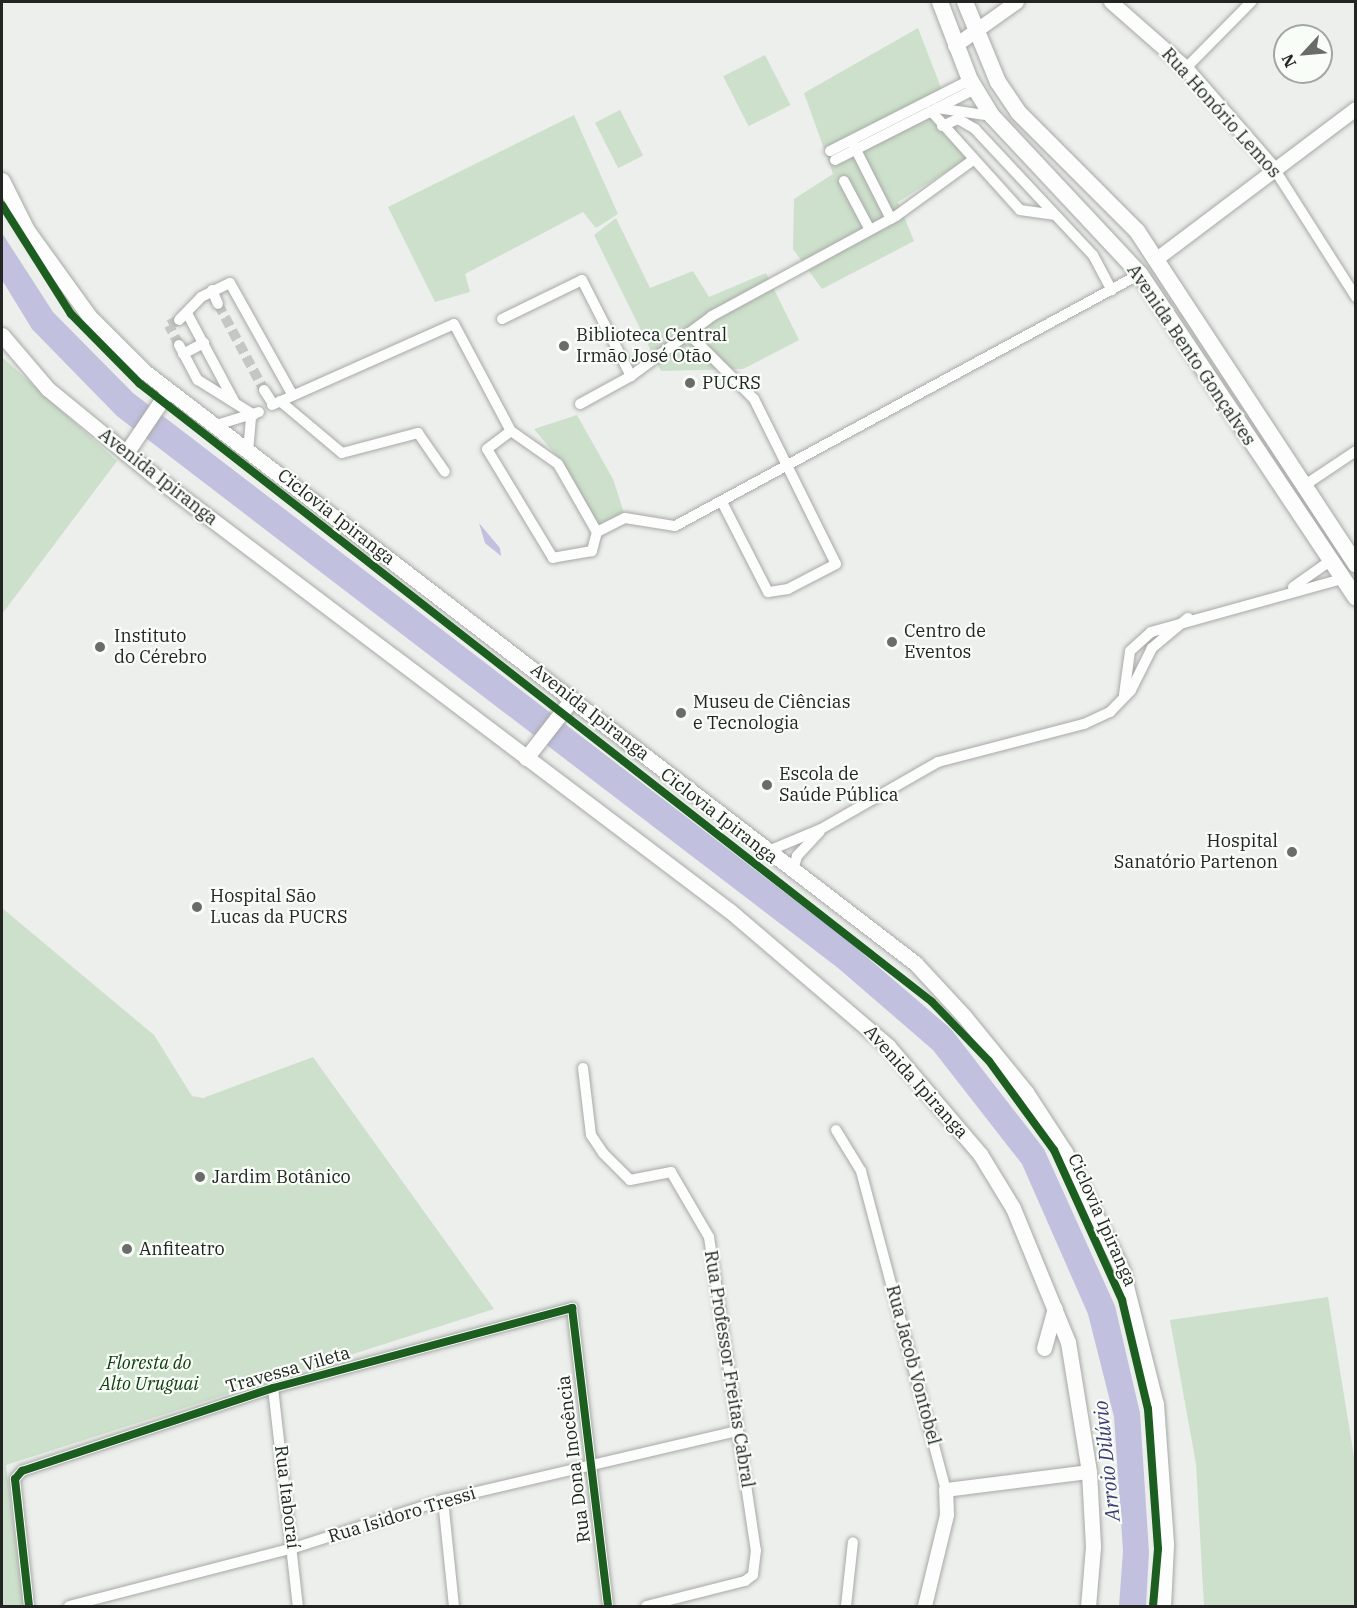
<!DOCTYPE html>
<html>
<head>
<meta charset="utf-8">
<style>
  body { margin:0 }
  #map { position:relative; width:1357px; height:1608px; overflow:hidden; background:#ecefeb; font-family:"IBM Plex Serif",serif }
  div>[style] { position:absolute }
  .green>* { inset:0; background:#cde0cb; transform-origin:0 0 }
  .water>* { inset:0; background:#c1c0df }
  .minor-tunnel>* { height:10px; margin-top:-5px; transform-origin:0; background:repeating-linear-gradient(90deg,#c4c7c3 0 10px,transparent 0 15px) }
  .roads { filter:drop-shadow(0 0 2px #a7a9a6) drop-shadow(0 0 2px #a7a9a6) }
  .minor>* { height:10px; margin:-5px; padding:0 5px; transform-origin:5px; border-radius:5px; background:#fcfdfc }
  .tertiary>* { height:14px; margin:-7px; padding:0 7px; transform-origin:7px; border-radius:7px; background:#fcfdfc }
  .secondary>* { height:15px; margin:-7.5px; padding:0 7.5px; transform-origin:7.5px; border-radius:7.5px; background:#fcfdfc }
  .primary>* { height:16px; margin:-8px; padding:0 8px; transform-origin:8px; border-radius:8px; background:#fcfdfc }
  .cycleway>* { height:8px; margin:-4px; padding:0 4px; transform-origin:4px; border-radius:4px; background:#1b5e20 }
  .dots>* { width:16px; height:16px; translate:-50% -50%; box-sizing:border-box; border:3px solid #f8fdf8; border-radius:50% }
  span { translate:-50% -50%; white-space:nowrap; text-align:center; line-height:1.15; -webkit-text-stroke:4.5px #f8fdf8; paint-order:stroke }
  .street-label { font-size:18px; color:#232523 }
  .poi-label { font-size:18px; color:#232523 }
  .left { translate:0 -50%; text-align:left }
  .right { translate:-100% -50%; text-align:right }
  .park-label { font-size:18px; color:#0f400d; font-style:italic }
  .water-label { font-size:20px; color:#3f3972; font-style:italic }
  .frame { position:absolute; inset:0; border:3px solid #232523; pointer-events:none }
  .north { position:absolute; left:1273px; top:24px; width:60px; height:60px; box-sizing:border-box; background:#f8fdf8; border:2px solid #a3a7a3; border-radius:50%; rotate:244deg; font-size:16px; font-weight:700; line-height:24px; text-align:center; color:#232523 }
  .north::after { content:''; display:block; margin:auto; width:21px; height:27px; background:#696c69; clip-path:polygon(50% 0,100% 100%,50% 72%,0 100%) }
</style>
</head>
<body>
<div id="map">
  <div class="green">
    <i style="clip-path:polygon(918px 28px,968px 158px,898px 202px,914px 241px,822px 289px,793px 249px,794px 199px,833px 174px,804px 93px)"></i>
    <i style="left:765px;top:55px;width:56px;height:47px;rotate:63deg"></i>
    <i style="left:620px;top:110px;width:51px;height:28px;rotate:63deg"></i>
    <i style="clip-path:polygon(574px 115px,618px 214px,596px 228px,583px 212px,465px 274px,470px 292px,435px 302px,388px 207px)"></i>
    <i style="clip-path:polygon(616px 218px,650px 288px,693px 271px,709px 297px,766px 273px,799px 340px,743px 369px,661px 371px,594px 235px)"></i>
    <i style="clip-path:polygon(2px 357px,117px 461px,2px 614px)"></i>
    <i style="clip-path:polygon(577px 415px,613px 479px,624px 513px,598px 526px,560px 460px,534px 429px)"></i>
    <i style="clip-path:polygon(2px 908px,154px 1035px,192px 1096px,203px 1098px,313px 1057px,494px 1309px,6px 1465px,24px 1606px,2px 1606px)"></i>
    <i style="clip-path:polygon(1328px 1297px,1355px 1463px,1355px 1606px,1204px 1606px,1196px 1464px,1170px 1320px)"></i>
  </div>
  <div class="water">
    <i style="clip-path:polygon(2px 233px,53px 312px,133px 393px,847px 940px,951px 1029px,1044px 1149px,1115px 1306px,1140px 1413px,1149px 1552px,1146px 1606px,1119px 1606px,1123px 1551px,1114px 1417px,1088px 1314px,1022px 1164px,933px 1050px,838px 968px,117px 416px,32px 329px,2px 280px)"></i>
    <i style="clip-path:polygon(479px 523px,500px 548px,501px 556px,485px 543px)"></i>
  </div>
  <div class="minor-tunnel">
    <i style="left:218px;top:304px;width:98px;rotate:61.9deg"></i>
    <i style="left:179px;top:345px;width:22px;rotate:-117deg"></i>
    <i style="left:169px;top:325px;width:11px;rotate:-27deg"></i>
  </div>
  <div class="roads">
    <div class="minor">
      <i style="left:1186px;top:68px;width:93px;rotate:-45.4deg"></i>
      <i style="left:937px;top:108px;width:56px;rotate:8.3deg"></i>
      <i style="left:931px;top:111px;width:133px;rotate:48deg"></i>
      <i style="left:1020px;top:210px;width:34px;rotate:8deg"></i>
      <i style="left:942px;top:126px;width:17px;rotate:-24deg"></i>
      <i style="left:958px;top:119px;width:20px;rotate:30deg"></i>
      <i style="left:975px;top:129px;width:173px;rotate:46.9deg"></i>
      <i style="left:1093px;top:255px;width:40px;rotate:62deg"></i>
      <i style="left:853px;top:144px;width:84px;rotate:63.1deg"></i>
      <i style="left:830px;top:151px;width:157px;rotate:-26.9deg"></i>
      <i style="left:835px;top:160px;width:157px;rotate:-26.9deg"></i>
      <i style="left:1275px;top:170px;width:151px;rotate:57.5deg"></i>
      <i style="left:844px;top:181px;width:55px;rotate:62deg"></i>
      <i style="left:212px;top:290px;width:15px;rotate:67deg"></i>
      <i style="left:188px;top:315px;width:98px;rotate:61.9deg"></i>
      <i style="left:502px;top:319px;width:89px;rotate:-26deg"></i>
      <i style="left:582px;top:280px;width:108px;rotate:63deg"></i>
      <i style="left:179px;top:320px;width:32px;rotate:-46deg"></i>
      <i style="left:201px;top:297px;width:32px;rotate:-26deg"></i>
      <i style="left:230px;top:283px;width:127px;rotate:60.8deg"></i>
      <i style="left:688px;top:333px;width:93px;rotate:45deg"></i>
      <i style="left:754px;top:399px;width:184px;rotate:63.6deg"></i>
      <i style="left:836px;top:564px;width:54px;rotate:152.5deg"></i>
      <i style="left:788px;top:589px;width:20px;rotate:171deg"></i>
      <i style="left:768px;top:592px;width:101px;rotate:-117.1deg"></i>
      <i style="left:179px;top:345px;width:40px;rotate:62deg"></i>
      <i style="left:198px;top:380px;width:66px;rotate:32deg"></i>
      <i style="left:183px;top:354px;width:24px;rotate:-28deg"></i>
      <i style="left:264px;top:390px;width:17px;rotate:57deg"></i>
      <i style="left:280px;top:401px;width:81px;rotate:40deg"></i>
      <i style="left:342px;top:453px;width:79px;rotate:-14.7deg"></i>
      <i style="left:418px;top:433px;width:47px;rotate:55.3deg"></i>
      <i style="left:580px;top:404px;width:58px;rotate:-28.8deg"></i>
      <i style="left:631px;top:376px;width:101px;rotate:-36.5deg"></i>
      <i style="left:712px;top:316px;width:209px;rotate:-28.5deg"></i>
      <i style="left:896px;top:216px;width:95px;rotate:-36deg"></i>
      <i style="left:272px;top:405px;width:199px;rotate:-24deg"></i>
      <i style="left:454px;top:324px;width:121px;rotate:62deg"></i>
      <i style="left:213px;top:426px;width:48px;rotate:-16.9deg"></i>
      <i style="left:248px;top:452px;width:35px;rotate:-85deg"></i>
      <i style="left:1302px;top:487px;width:65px;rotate:-33.7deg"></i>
      <i style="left:597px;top:532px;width:20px;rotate:105deg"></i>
      <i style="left:592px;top:551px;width:40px;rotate:170deg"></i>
      <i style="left:553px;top:558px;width:127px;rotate:-121.2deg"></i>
      <i style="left:487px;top:449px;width:30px;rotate:-37deg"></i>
      <i style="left:511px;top:431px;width:57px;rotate:35.1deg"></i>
      <i style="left:558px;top:464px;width:78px;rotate:60.2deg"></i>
      <i style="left:597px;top:532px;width:31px;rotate:-27deg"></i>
      <i style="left:625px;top:518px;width:51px;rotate:9.1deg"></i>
      <i style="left:675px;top:526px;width:529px;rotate:-28.45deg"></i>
      <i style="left:1293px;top:587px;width:42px;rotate:-35.2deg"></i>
      <i style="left:1124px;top:695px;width:44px;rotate:-82.2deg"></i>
      <i style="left:1130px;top:651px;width:28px;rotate:-42deg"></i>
      <i style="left:1151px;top:632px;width:195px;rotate:-15.5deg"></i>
      <i style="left:768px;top:851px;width:57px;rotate:-22.5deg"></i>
      <i style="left:821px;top:829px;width:135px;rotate:-29.8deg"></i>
      <i style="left:938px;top:762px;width:151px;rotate:-14.6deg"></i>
      <i style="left:1084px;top:724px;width:29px;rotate:-25deg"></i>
      <i style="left:1110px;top:712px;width:30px;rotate:-46deg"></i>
      <i style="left:1131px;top:690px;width:47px;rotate:-63.4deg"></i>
      <i style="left:1152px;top:648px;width:47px;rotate:-39.8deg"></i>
      <i style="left:793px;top:870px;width:15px;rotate:-74deg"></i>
      <i style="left:797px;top:856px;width:33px;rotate:-47deg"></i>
      <i style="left:583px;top:1068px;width:67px;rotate:83.2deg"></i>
      <i style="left:591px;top:1135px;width:22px;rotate:56deg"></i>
      <i style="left:603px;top:1153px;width:38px;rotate:45deg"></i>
      <i style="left:630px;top:1180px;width:42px;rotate:-11deg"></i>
      <i style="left:671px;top:1172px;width:75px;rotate:59.7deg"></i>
      <i style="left:709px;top:1237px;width:317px;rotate:81.5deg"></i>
      <i style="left:756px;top:1550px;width:25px;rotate:97deg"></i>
      <i style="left:753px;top:1575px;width:10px;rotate:143deg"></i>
      <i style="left:745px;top:1581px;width:102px;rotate:165.8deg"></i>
      <i style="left:836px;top:1130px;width:48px;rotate:58.6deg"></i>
      <i style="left:861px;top:1171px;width:330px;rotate:75.1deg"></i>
      <i style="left:273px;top:1388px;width:219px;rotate:83.5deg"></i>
      <i style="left:443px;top:1500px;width:107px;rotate:84.1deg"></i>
      <i style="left:29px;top:1606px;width:128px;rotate:-96.3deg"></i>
      <i style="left:15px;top:1479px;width:11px;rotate:-49deg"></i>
      <i style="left:22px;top:1471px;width:264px;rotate:-18.3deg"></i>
      <i style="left:273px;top:1388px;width:310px;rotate:-15deg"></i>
      <i style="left:572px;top:1308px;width:300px;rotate:83.1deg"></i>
      <i style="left:69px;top:1606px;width:232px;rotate:-14.5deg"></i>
      <i style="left:294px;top:1548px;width:157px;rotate:-17.9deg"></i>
      <i style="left:443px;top:1500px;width:303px;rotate:-13.2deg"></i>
      <i style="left:846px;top:1606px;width:64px;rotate:-83.8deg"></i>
    </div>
    <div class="tertiary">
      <i style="left:1111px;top:2px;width:100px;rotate:41.3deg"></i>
      <i style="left:1186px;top:68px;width:135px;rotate:48.9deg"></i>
      <i style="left:955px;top:46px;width:76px;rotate:-35.4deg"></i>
      <i style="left:1157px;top:259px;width:249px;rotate:-37deg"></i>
      <i style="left:925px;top:1606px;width:94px;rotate:-76.4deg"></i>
      <i style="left:947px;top:1515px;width:25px;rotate:-92deg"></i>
      <i style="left:946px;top:1490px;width:144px;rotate:-7.2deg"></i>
    </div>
    <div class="secondary">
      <i style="left:2px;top:180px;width:56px;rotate:63.4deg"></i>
      <i style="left:27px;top:230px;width:106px;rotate:54.2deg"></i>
      <i style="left:89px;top:316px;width:79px;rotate:45deg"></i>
      <i style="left:145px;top:372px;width:971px;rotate:37.51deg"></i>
      <i style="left:915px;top:963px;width:72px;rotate:47.2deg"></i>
      <i style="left:964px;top:1016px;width:98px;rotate:50.8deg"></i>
      <i style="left:1026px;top:1092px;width:72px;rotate:57deg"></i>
      <i style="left:1065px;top:1152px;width:131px;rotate:64.2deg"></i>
      <i style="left:1122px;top:1270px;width:138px;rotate:75.8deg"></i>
      <i style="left:1156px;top:1404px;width:141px;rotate:85.9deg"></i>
      <i style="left:1166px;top:1545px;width:61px;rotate:92.8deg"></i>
      <i style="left:2px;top:335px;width:71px;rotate:49.6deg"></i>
      <i style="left:48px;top:389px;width:136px;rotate:39.3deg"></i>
      <i style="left:153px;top:475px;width:723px;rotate:37.08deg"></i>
      <i style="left:730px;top:911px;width:208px;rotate:40.5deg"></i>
      <i style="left:888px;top:1046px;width:142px;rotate:49.6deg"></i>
      <i style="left:980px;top:1154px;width:63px;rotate:58.6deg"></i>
      <i style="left:1013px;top:1208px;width:145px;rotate:67.7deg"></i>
      <i style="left:1068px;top:1342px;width:132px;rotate:80.8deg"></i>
      <i style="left:1089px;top:1472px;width:75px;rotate:86.9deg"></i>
      <i style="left:1093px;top:1547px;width:59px;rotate:94.8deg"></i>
      <i style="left:126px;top:453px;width:75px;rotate:-55.9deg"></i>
      <i style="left:526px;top:758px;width:75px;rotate:-52.1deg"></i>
      <i style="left:1044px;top:1348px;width:41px;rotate:-74.6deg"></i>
    </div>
    <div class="primary">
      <i style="left:940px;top:2px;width:84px;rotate:69deg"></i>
      <i style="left:970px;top:80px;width:42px;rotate:58.6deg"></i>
      <i style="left:992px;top:116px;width:216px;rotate:46.9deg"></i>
      <i style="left:1140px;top:274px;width:389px;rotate:56.3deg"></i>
      <i style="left:965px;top:2px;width:87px;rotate:67.6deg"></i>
      <i style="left:998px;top:82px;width:36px;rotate:56deg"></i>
      <i style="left:1018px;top:112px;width:168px;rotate:45deg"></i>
      <i style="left:1137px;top:231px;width:399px;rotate:56.7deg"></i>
    </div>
  </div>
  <div class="cycleway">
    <i style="left:2px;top:205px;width:129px;rotate:57.7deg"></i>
    <i style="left:71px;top:314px;width:97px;rotate:45.4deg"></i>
    <i style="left:139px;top:383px;width:1006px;rotate:37.97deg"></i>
    <i style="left:932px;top:1002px;width:82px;rotate:46deg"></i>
    <i style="left:989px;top:1061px;width:110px;rotate:53.9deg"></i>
    <i style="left:1054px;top:1150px;width:165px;rotate:65.6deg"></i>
    <i style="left:1122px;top:1300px;width:112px;rotate:76.6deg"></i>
    <i style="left:1148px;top:1409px;width:140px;rotate:85.9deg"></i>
    <i style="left:1158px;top:1549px;width:57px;rotate:95deg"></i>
    <i style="left:29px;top:1606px;width:128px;rotate:-96.3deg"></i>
    <i style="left:15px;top:1479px;width:11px;rotate:-49deg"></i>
    <i style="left:22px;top:1471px;width:264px;rotate:-18.3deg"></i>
    <i style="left:273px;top:1388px;width:310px;rotate:-15deg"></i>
    <i style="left:572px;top:1308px;width:300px;rotate:83.1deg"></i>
  </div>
  <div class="dots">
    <i style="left:564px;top:346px;background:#696c69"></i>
    <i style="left:690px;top:383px;background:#696c69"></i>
    <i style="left:892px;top:642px;background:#696c69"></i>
    <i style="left:100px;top:647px;background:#696c69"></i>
    <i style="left:681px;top:713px;background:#696c69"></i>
    <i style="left:767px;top:785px;background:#696c69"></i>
    <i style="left:1292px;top:852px;background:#696c69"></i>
    <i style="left:197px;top:907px;background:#696c69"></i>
    <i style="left:200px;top:1177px;background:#696c69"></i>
    <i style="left:127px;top:1249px;background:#696c69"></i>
  </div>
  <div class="street-label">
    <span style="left:1221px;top:113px;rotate:48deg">Rua Honório Lemos</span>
    <span style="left:1191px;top:355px;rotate:56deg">Avenida Bento Gonçalves</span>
    <span style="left:158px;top:477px;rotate:38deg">Avenida Ipiranga</span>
    <span style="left:336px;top:517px;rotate:38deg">Ciclovia Ipiranga</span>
    <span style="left:590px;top:712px;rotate:38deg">Avenida Ipiranga</span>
    <span style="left:719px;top:816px;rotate:38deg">Ciclovia Ipiranga</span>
    <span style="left:916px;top:1082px;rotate:48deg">Avenida Ipiranga</span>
    <span style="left:1102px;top:1220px;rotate:66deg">Ciclovia Ipiranga</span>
    <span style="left:913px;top:1365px;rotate:75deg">Rua Jacob Vontobel</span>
    <span style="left:729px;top:1369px;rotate:81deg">Rua Professor Freitas Cabral</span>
    <span style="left:288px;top:1370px;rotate:-16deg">Travessa Vileta</span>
    <span style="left:574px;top:1459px;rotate:-97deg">Rua Dona Inocência</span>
    <span style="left:287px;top:1497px;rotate:83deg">Rua Itaboraí</span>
    <span style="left:402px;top:1515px;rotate:-17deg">Rua Isidoro Tressi</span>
  </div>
  <div class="poi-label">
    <span class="left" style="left:576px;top:346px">Biblioteca Central<br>Irmão José Otão</span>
    <span class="left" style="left:702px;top:383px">PUCRS</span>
    <span class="left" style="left:904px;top:642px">Centro de<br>Eventos</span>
    <span class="left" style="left:114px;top:647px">Instituto<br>do Cérebro</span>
    <span class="left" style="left:693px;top:713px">Museu de Ciências<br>e Tecnologia</span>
    <span class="left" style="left:779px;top:785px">Escola de<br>Saúde Pública</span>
    <span class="right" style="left:1278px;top:852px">Hospital<br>Sanatório Partenon</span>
    <span class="left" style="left:210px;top:907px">Hospital São<br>Lucas da PUCRS</span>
    <span class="left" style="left:212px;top:1177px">Jardim Botânico</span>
    <span class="left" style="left:139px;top:1249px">Anfiteatro</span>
  </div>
  <div class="park-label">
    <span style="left:149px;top:1374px">Floresta do<br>Alto Uruguai</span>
  </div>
  <div class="water-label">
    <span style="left:1106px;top:1461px;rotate:-96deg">Arroio Dilúvio</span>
  </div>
  <div class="frame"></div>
  <div class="north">N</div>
</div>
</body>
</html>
